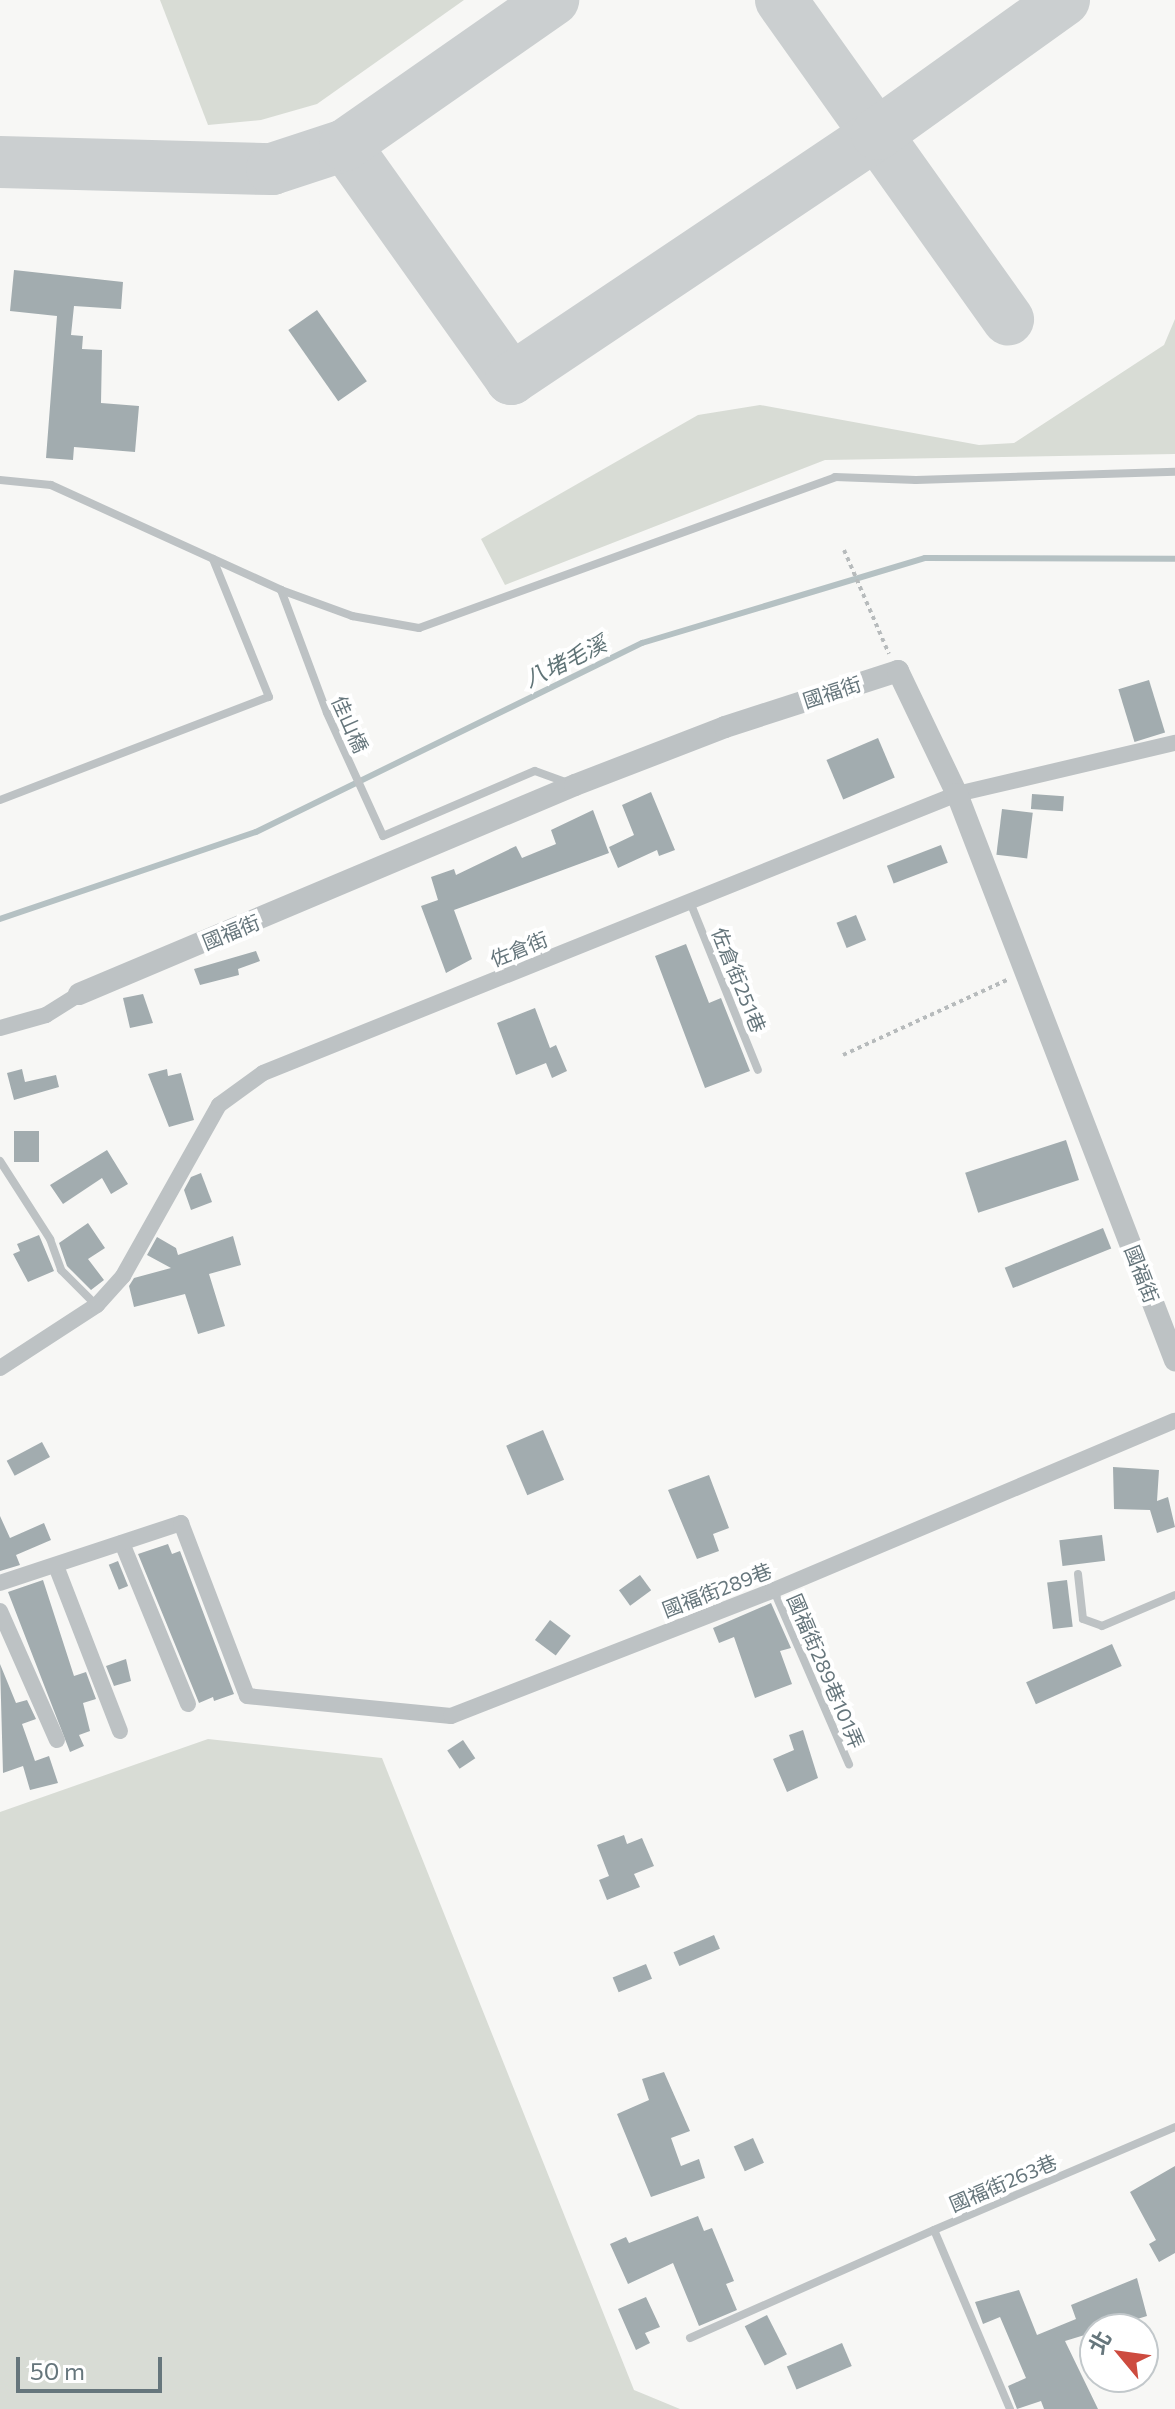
<!DOCTYPE html>
<html>
<head>
<meta charset="utf-8">
<style>
  body { margin:0 }
  #map { position:relative; width:1175px; height:2409px; overflow:hidden; background:#f7f7f5; font-family:Commissioner,"Noto Sans TC",sans-serif }
  div>[style] { position:absolute }
  .green>* { inset:0; background:#d8dcd5 }
  .stream>* { height:6px; margin:-3px; padding:0 3px; transform-origin:3px; border-radius:3px; background:#b5c1c3 }
  .taxiway>* { height:52px; margin:-26px; padding:0 26px; transform-origin:26px; border-radius:26px; background:#cbcfd0 }
  .building>* { inset:0; background:#a2acaf; transform-origin:0 0 }
  .path>* { height:4px; margin-top:-2px; transform-origin:0; background:repeating-linear-gradient(90deg,#b7bbbc 0 4px,transparent 0 8px) }
  .service>* { height:8px; margin:-4px; padding:0 4px; transform-origin:4px; border-radius:4px; background:#bdc2c4 }
  .minor>* { height:16px; margin:-8px; padding:0 8px; transform-origin:8px; border-radius:8px; background:#bdc2c4 }
  .tertiary>* { height:22px; margin:-11px; padding:0 11px; transform-origin:11px; border-radius:11px; background:#bdc2c4 }
  span { translate:-50% -50%; white-space:nowrap; text-align:center; line-height:1.15; -webkit-text-stroke:8px #fff; paint-order:stroke }
  .street-label { font-size:20px; color:#66767c }
  .water-label { font-size:22px; color:#607477; font-style:italic }
  .north { position:absolute; left:1079px; top:2313px; width:80px; height:80px; box-sizing:border-box; background:#fff; border:2px solid #c2c8cb; border-radius:50%; rotate:299deg; font-size:22px; font-weight:700; line-height:32px; text-align:center; color:#66767c }
  .north::after { content:''; display:block; margin:auto; width:28px; height:36px; background:#cd4b3f; clip-path:polygon(50% 0,100% 100%,50% 72%,0 100%) }
  .scale { position:absolute; left:16px; top:2357px; width:146px; height:36px; box-sizing:border-box; border:4px solid #66767c; border-top:0; padding-left:10px; font-size:24px; line-height:28px; white-space:nowrap; color:#66767c; -webkit-text-stroke:6px #fff; paint-order:stroke }
</style>
</head>
<body>
<div id="map">
  <div class="green">
    <i style="clip-path:polygon(160px 0,464px 0,317px 104px,261px 120px,208px 125px)"></i>
    <i style="clip-path:polygon(1175px 319px,1175px 454px,825px 460px,505px 585px,481px 539px,698px 415px,760px 405px,979px 445px,1014px 443px,1164px 345px)"></i>
    <i style="clip-path:polygon(208px 1739px,382px 1758px,634px 2390px,680px 2409px,0 2409px,0 1812px)"></i>
  </div>
  <div class="stream">
    <i style="left:0;top:919px;width:270px;rotate:-18.8deg"></i>
    <i style="left:256px;top:832px;width:430px;rotate:-26.1deg"></i>
    <i style="left:642px;top:643px;width:295px;rotate:-16.7deg"></i>
    <i style="left:925px;top:558px;width:250px;rotate:0.2deg"></i>
  </div>
  <div class="taxiway">
    <i style="left:781px;top:0;width:392px;rotate:54.6deg"></i>
    <i style="left:345px;top:145px;width:287px;rotate:54.6deg"></i>
    <i style="left:511px;top:379px;width:440px;rotate:-33.8deg"></i>
    <i style="left:877px;top:134px;width:230px;rotate:-35.6deg"></i>
    <i style="left:0;top:162px;width:272px;rotate:1.5deg"></i>
    <i style="left:272px;top:169px;width:77px;rotate:-18.2deg"></i>
    <i style="left:345px;top:145px;width:254px;rotate:-34.9deg"></i>
  </div>
  <div class="building">
    <i style="clip-path:polygon(14px 270px,123px 282px,121px 309px,74px 306px,71px 335px,83px 336px,82px 349px,102px 350px,101px 403px,139px 406px,135px 452px,74px 447px,73px 460px,46px 458px,57px 316px,10px 311px)"></i>
    <i style="left:317px;top:310px;width:87px;height:35px;rotate:55deg"></i>
    <i style="left:1149px;top:680px;width:55px;height:32px;rotate:73deg"></i>
    <i style="left:878px;top:738px;width:43px;height:56px;rotate:67deg"></i>
    <i style="clip-path:polygon(651px 792px,675px 850px,659px 856px,657px 850px,618px 868px,609px 847px,634px 835px,622px 805px)"></i>
    <i style="left:1032px;top:794px;width:32px;height:15px;rotate:4deg"></i>
    <i style="left:1002px;top:809px;width:31px;height:46px;rotate:7deg"></i>
    <i style="clip-path:polygon(593px 810px,609px 853px,454px 910px,472px 959px,446px 973px,421px 906px,438px 900px,431px 877px,454px 869px,456px 875px,516px 846px,522px 858px,556px 844px,551px 830px)"></i>
    <i style="left:941px;top:845px;width:19px;height:58px;rotate:69deg"></i>
    <i style="left:856px;top:915px;width:27px;height:21px;rotate:68deg"></i>
    <i style="clip-path:polygon(686px 944px,709px 1003px,721px 998px,750px 1071px,705px 1088px,655px 956px)"></i>
    <i style="clip-path:polygon(256px 951px,260px 961px,238px 969px,239px 975px,200px 985px,194px 969px)"></i>
    <i style="clip-path:polygon(143px 994px,153px 1023px,130px 1028px,123px 998px)"></i>
    <i style="clip-path:polygon(535px 1008px,550px 1048px,556px 1045px,567px 1071px,552px 1078px,546px 1063px,516px 1075px,497px 1023px)"></i>
    <i style="clip-path:polygon(22px 1069px,25px 1082px,56px 1075px,59px 1087px,14px 1100px,7px 1073px)"></i>
    <i style="clip-path:polygon(167px 1069px,168px 1076px,181px 1073px,194px 1120px,169px 1127px,148px 1074px)"></i>
    <i style="left:14px;top:1131px;width:25px;height:31px"></i>
    <i style="left:1066px;top:1140px;width:42px;height:106px;rotate:72deg"></i>
    <i style="clip-path:polygon(107px 1150px,128px 1184px,111px 1194px,102px 1178px,63px 1204px,50px 1185px)"></i>
    <i style="clip-path:polygon(201px 1173px,212px 1202px,191px 1210px,184px 1190px,191px 1177px)"></i>
    <i style="clip-path:polygon(88px 1223px,105px 1248px,88px 1259px,104px 1280px,91px 1290px,67px 1266px,59px 1243px)"></i>
    <i style="left:1103px;top:1228px;width:22px;height:106px;rotate:68deg"></i>
    <i style="clip-path:polygon(39px 1235px,54px 1271px,28px 1282px,13px 1254px,20px 1251px,17px 1244px)"></i>
    <i style="clip-path:polygon(233px 1236px,241px 1265px,209px 1274px,225px 1326px,198px 1334px,185px 1294px,134px 1307px,129px 1286px,134px 1278px,171px 1268px,147px 1255px,157px 1237px,176px 1248px,178px 1255px)"></i>
    <i style="left:543px;top:1430px;width:54px;height:40px;rotate:67deg"></i>
    <i style="left:42px;top:1442px;width:17px;height:40px;rotate:62deg"></i>
    <i style="clip-path:polygon(1113px 1467px,1159px 1470px,1157px 1501px,1168px 1497px,1175px 1527px,1157px 1533px,1150px 1510px,1114px 1509px)"></i>
    <i style="clip-path:polygon(709px 1475px,729px 1528px,713px 1534px,719px 1551px,697px 1559px,668px 1490px)"></i>
    <i style="clip-path:polygon(0 1516px,10px 1538px,44px 1523px,51px 1540px,16px 1555px,20px 1565px,0 1571px)"></i>
    <i style="left:1102px;top:1535px;width:26px;height:43px;rotate:83deg"></i>
    <i style="clip-path:polygon(168px 1544px,172px 1554px,180px 1551px,234px 1694px,214px 1701px,213px 1697px,199px 1703px,138px 1554px)"></i>
    <i style="left:118px;top:1561px;width:27px;height:10px;rotate:68deg"></i>
    <i style="left:640px;top:1575px;width:19px;height:26px;rotate:54deg"></i>
    <i style="clip-path:polygon(43px 1580px,74px 1676px,86px 1672px,96px 1699px,83px 1703px,90px 1731px,79px 1735px,84px 1746px,70px 1752px,8px 1592px)"></i>
    <i style="left:1067px;top:1580px;width:47px;height:20px;rotate:83deg"></i>
    <i style="clip-path:polygon(771px 1603px,791px 1648px,780px 1651px,792px 1684px,755px 1698px,734px 1637px,719px 1643px,713px 1628px)"></i>
    <i style="left:550px;top:1620px;width:26px;height:25px;rotate:37deg"></i>
    <i style="left:1112px;top:1644px;width:24px;height:94px;rotate:66deg"></i>
    <i style="clip-path:polygon(126px 1659px,131px 1681px,114px 1686px,106px 1666px)"></i>
    <i style="clip-path:polygon(0 1664px,16px 1703px,27px 1700px,36px 1719px,22px 1724px,35px 1761px,49px 1756px,58px 1783px,30px 1790px,23px 1766px,3px 1773px)"></i>
    <i style="clip-path:polygon(803px 1730px,818px 1778px,787px 1792px,773px 1759px,794px 1750px,789px 1735px)"></i>
    <i style="left:463px;top:1740px;width:22px;height:19px;rotate:56deg"></i>
    <i style="clip-path:polygon(624px 1835px,627px 1844px,642px 1838px,654px 1866px,634px 1874px,640px 1887px,607px 1900px,599px 1880px,609px 1876px,597px 1845px)"></i>
    <i style="left:714px;top:1935px;width:15px;height:44px;rotate:67deg"></i>
    <i style="left:646px;top:1964px;width:16px;height:36px;rotate:68deg"></i>
    <i style="clip-path:polygon(664px 2072px,690px 2131px,671px 2138px,681px 2166px,699px 2159px,705px 2178px,651px 2197px,617px 2114px,649px 2100px,642px 2079px)"></i>
    <i style="left:753px;top:2138px;width:27px;height:21px;rotate:66deg"></i>
    <i style="clip-path:polygon(1175px 2166px,1175px 2253px,1159px 2262px,1149px 2244px,1156px 2240px,1130px 2192px)"></i>
    <i style="clip-path:polygon(698px 2216px,704px 2231px,712px 2228px,734px 2281px,726px 2284px,737px 2310px,699px 2326px,673px 2263px,628px 2284px,610px 2244px,626px 2237px,629px 2243px)"></i>
    <i style="clip-path:polygon(1137px 2278px,1147px 2316px,1065px 2341px,1098px 2409px,1044px 2409px,1041px 2401px,1017px 2409px,1008px 2386px,1026px 2378px,1000px 2317px,983px 2324px,975px 2302px,1019px 2290px,1037px 2335px,1076px 2319px,1071px 2305px)"></i>
    <i style="clip-path:polygon(646px 2297px,660px 2327px,645px 2333px,650px 2343px,636px 2350px,618px 2309px)"></i>
    <i style="left:767px;top:2315px;width:44px;height:25px;rotate:63deg"></i>
    <i style="left:842px;top:2343px;width:25px;height:60px;rotate:67deg"></i>
  </div>
  <div class="path">
    <i style="left:844px;top:550px;width:113px;rotate:66.6deg"></i>
    <i style="left:843px;top:1055px;width:183px;rotate:-24.6deg"></i>
  </div>
  <div class="service">
    <i style="left:0;top:480px;width:51px;rotate:5.6deg"></i>
    <i style="left:51px;top:485px;width:253px;rotate:24.5deg"></i>
    <i style="left:281px;top:590px;width:131px;rotate:69.5deg"></i>
    <i style="left:327px;top:713px;width:135px;rotate:65.5deg"></i>
    <i style="left:383px;top:836px;width:165px;rotate:-23.2deg"></i>
    <i style="left:535px;top:771px;width:33px;rotate:20deg"></i>
    <i style="left:281px;top:590px;width:76px;rotate:20.1deg"></i>
    <i style="left:352px;top:616px;width:68px;rotate:10.2deg"></i>
    <i style="left:419px;top:628px;width:443px;rotate:-19.9deg"></i>
    <i style="left:835px;top:477px;width:81px;rotate:2.1deg"></i>
    <i style="left:916px;top:480px;width:259px;rotate:-1.8deg"></i>
    <i style="left:0;top:800px;width:288px;rotate:-21deg"></i>
    <i style="left:269px;top:697px;width:149px;rotate:-112.1deg"></i>
    <i style="left:690px;top:902px;width:181px;rotate:68deg"></i>
    <i style="left:0;top:1161px;width:93px;rotate:57.3deg"></i>
    <i style="left:50px;top:1239px;width:33px;rotate:70deg"></i>
    <i style="left:61px;top:1270px;width:49px;rotate:45deg"></i>
    <i style="left:1078px;top:1574px;width:45px;rotate:83.7deg"></i>
    <i style="left:1083px;top:1619px;width:20px;rotate:20deg"></i>
    <i style="left:1102px;top:1626px;width:79px;rotate:-23deg"></i>
    <i style="left:774px;top:1591px;width:189px;rotate:66.6deg"></i>
    <i style="left:690px;top:2338px;width:267px;rotate:-23.9deg"></i>
    <i style="left:1010px;top:2409px;width:194px;rotate:-113deg"></i>
    <i style="left:934px;top:2230px;width:262px;rotate:-23.1deg"></i>
  </div>
  <div class="minor">
    <i style="left:0;top:1028px;width:48px;rotate:-15.8deg"></i>
    <i style="left:46px;top:1015px;width:39px;rotate:-32deg"></i>
    <i style="left:0;top:1368px;width:116px;rotate:-33deg"></i>
    <i style="left:97px;top:1305px;width:39px;rotate:-48deg"></i>
    <i style="left:123px;top:1276px;width:196px;rotate:-60.7deg"></i>
    <i style="left:219px;top:1105px;width:54px;rotate:-36deg"></i>
    <i style="left:263px;top:1073px;width:748px;rotate:-21.9deg"></i>
    <i style="left:957px;top:794px;width:224px;rotate:-13.2deg"></i>
    <i style="left:122px;top:1543px;width:174px;rotate:67.7deg"></i>
    <i style="left:56px;top:1566px;width:177px;rotate:68.8deg"></i>
    <i style="left:0;top:1583px;width:191px;rotate:-18.3deg"></i>
    <i style="left:181px;top:1523px;width:185px;rotate:69.1deg"></i>
    <i style="left:247px;top:1696px;width:205px;rotate:5.6deg"></i>
    <i style="left:451px;top:1716px;width:347px;rotate:-21.3deg"></i>
    <i style="left:774px;top:1590px;width:435px;rotate:-22.9deg"></i>
    <i style="left:0;top:1611px;width:141px;rotate:66.2deg"></i>
  </div>
  <div class="tertiary">
    <i style="left:79px;top:994px;width:538px;rotate:-22.85deg"></i>
    <i style="left:575px;top:785px;width:161px;rotate:-21.1deg"></i>
    <i style="left:725px;top:727px;width:182px;rotate:-17.9deg"></i>
    <i style="left:898px;top:671px;width:136px;rotate:64.4deg"></i>
    <i style="left:957px;top:794px;width:607px;rotate:68.94deg"></i>
  </div>
  <div class="street-label">
    <span style="left:832px;top:692px;rotate:-18deg">國福街</span>
    <span style="left:350px;top:724px;rotate:66deg">佳山橋</span>
    <span style="left:231px;top:932px;rotate:-22deg">國福街</span>
    <span style="left:519px;top:949px;rotate:-22deg">佐倉街</span>
    <span style="left:739px;top:980px;rotate:68deg">佐倉街251巷</span>
    <span style="left:1142px;top:1274px;rotate:69deg">國福街</span>
    <span style="left:717px;top:1590px;rotate:-21deg">國福街289巷</span>
    <span style="left:826px;top:1671px;rotate:67deg">國福街289巷101弄</span>
    <span style="left:1003px;top:2183px;rotate:-23deg">國福街263巷</span>
  </div>
  <div class="water-label">
    <span style="left:565px;top:661px;rotate:-26deg">八堵毛溪</span>
  </div>
  <div class="north">北</div>
  <div class="scale">50 m</div>
</div>
</body>
</html>
